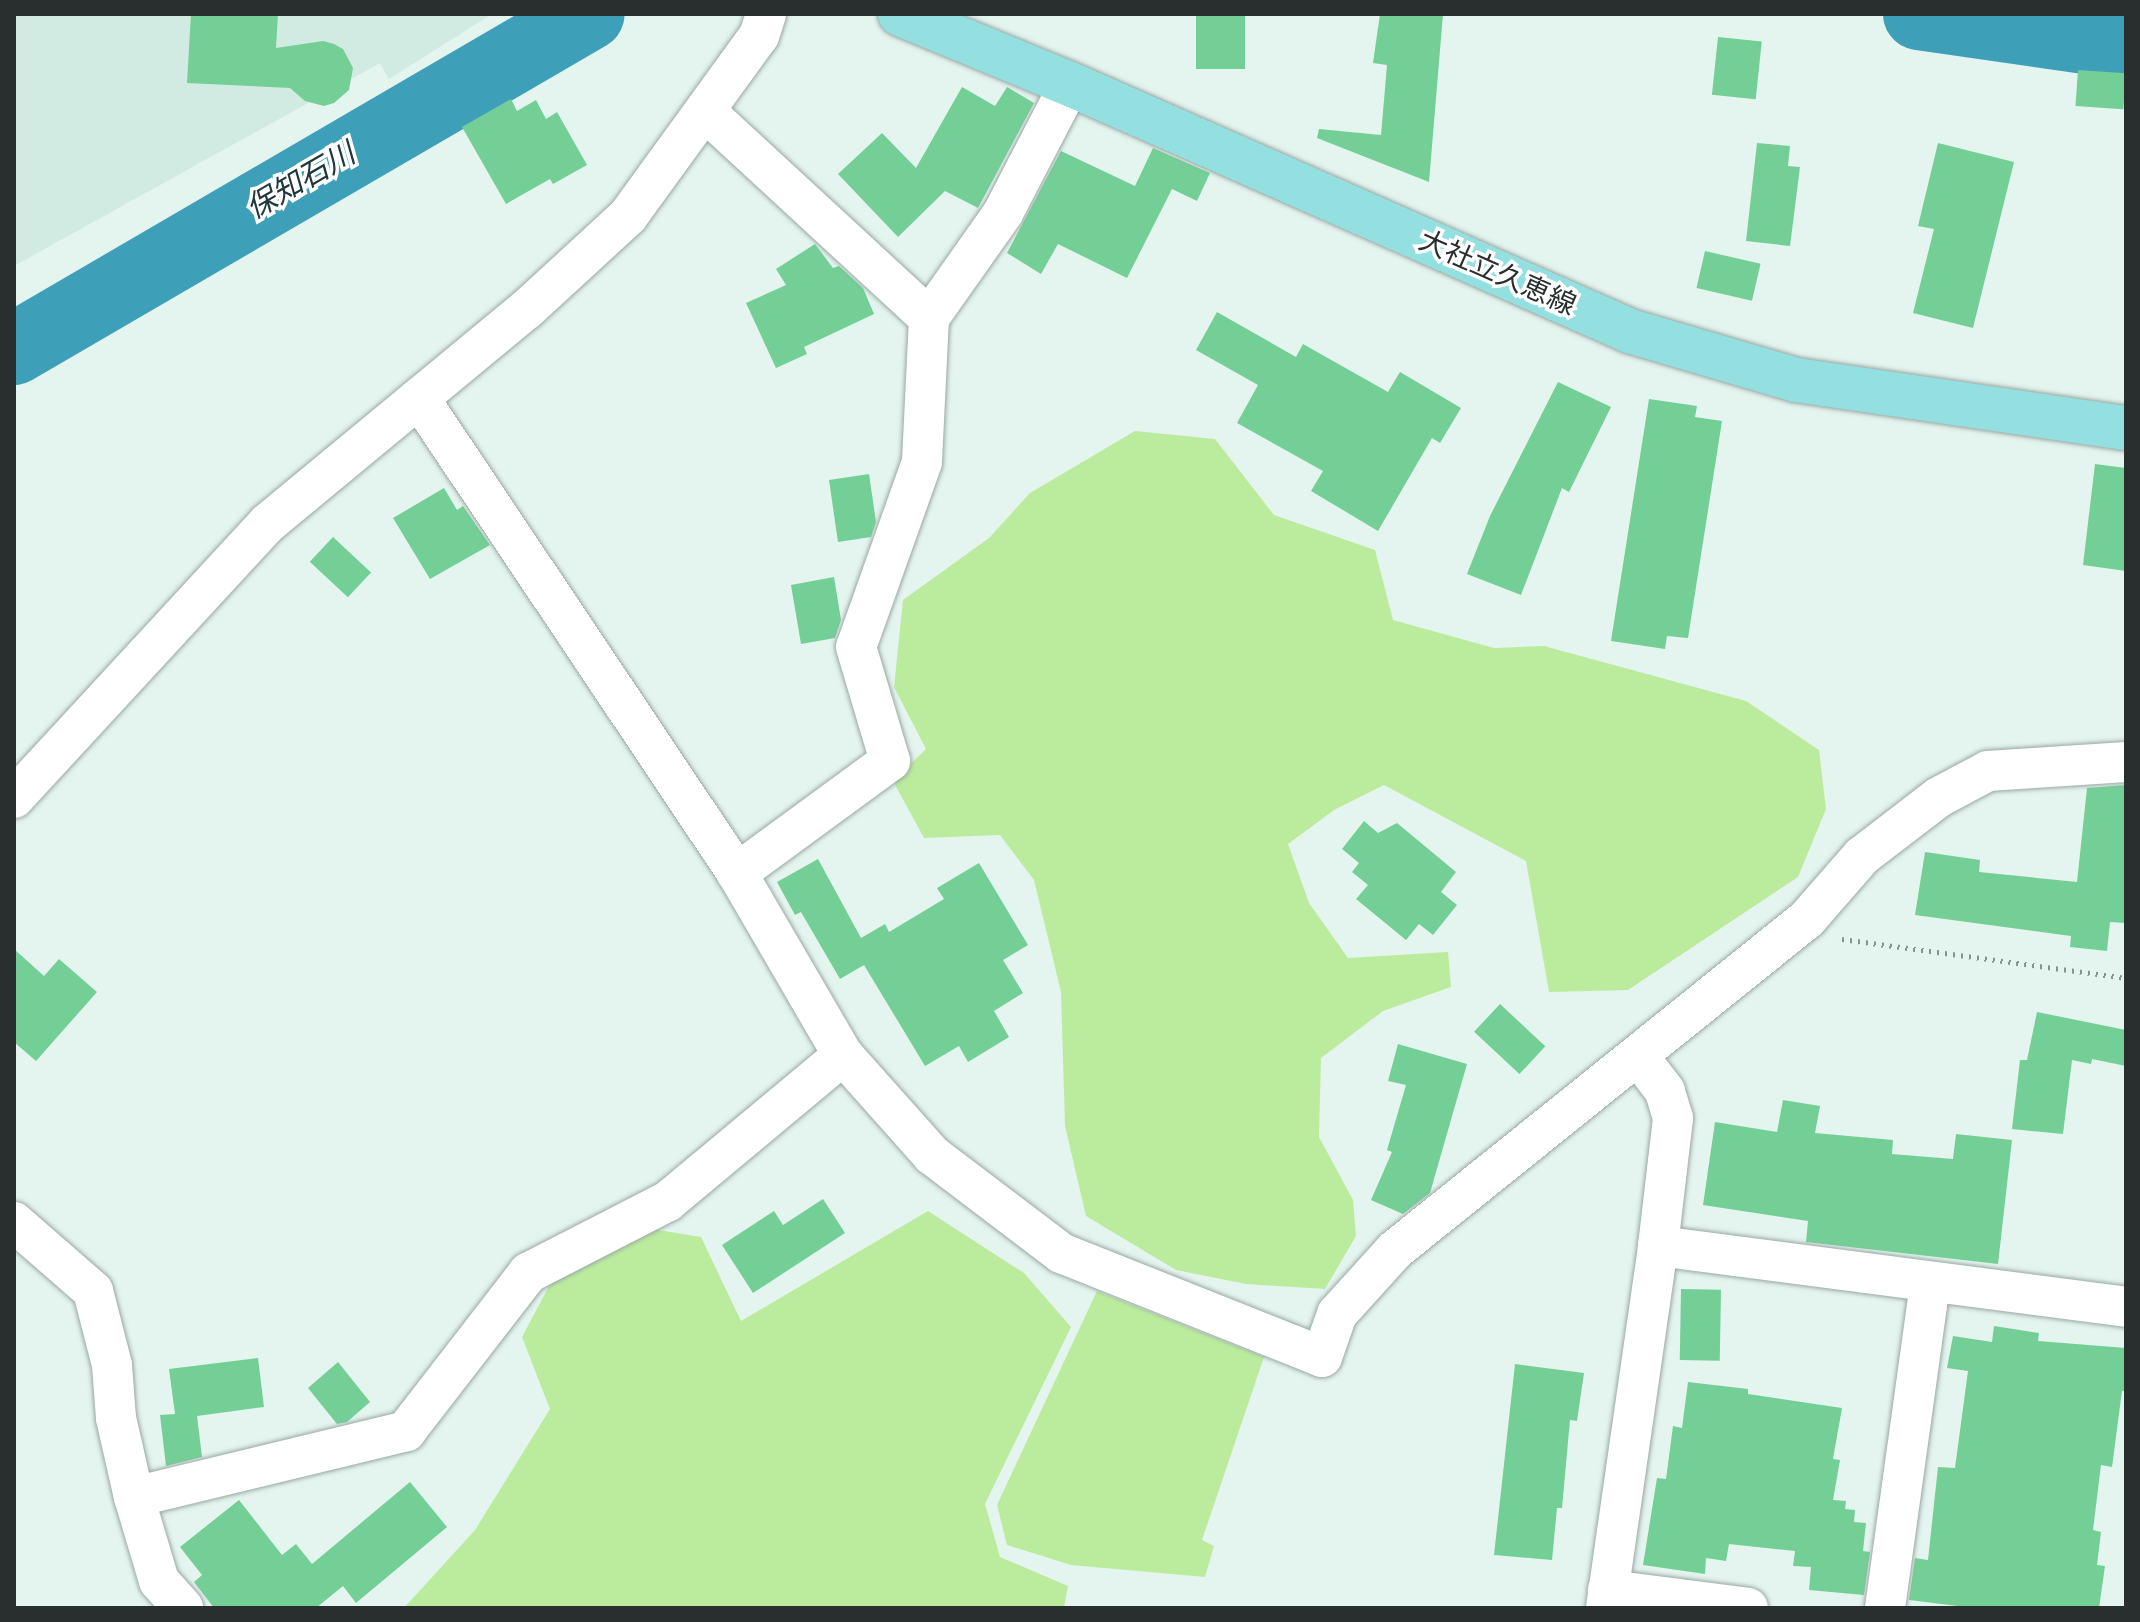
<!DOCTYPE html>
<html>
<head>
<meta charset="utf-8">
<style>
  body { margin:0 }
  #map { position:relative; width:2140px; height:1622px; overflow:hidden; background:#e4f4ef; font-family:Spectral,"Noto Sans JP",serif }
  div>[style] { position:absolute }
  .built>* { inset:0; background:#d1eae2 }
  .green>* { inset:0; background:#bbec9e }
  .river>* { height:72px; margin:-36px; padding:0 36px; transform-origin:36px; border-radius:36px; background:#3e9fb8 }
  .building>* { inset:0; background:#74cf97; transform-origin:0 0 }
  .path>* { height:5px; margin-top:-2.5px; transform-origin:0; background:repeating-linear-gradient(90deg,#87928f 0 2px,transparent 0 8px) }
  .roads { filter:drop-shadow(0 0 2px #99a8a3) drop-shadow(0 0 2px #99a8a3) }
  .minor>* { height:40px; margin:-20px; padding:0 20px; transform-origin:20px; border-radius:20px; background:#fff }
  .major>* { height:44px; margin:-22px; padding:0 22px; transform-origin:22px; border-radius:22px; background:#94dfe0 }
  span { translate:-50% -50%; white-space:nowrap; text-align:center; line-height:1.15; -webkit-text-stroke:7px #fff; paint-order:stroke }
  .street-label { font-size:28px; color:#292f2e }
  .water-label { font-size:30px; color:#20373d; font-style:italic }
  .frame { position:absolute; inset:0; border:16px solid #292f2e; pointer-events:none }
</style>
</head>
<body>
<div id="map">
  <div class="built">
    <i style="clip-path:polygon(14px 14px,492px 14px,389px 79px,380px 63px,14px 266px)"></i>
  </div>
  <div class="green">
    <i style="clip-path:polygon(1135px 431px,1215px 439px,1274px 515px,1375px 550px,1393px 620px,1494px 648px,1544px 646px,1746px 701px,1819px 750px,1826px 809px,1798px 877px,1628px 990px,1549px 992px,1526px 861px,1384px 785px,1334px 810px,1288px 844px,1309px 903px,1348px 958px,1448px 952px,1451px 987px,1383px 1011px,1321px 1058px,1319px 1137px,1353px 1200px,1356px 1236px,1325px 1289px,1246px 1284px,1176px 1270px,1086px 1216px,1065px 1126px,1061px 992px,1034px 880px,1000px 835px,924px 838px,893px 781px,926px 749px,894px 687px,903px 600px,989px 538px,1030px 493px)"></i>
    <i style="clip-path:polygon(928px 1211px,1024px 1273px,1071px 1327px,985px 1504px,1000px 1557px,1068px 1586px,1064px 1608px,404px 1608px,475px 1530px,550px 1409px,522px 1337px,557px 1271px,640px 1227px,701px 1237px,741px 1321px)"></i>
    <i style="clip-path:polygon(1097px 1291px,1264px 1357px,1202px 1540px,1214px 1546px,1205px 1577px,1071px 1565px,1007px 1545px,997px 1505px)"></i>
  </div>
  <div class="river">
    <i style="left:1919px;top:14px;width:209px;rotate:8.2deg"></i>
    <i style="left:14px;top:349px;width:665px;rotate:-30.23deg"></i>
  </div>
  <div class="building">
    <i style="clip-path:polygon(191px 14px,278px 14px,276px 48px,323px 41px,334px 44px,343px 49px,353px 68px,349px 90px,334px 103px,324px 106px,305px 101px,290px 88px,187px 83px)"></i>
    <i style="left:1196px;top:14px;width:49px;height:55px"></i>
    <i style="clip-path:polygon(1380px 14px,1443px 14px,1429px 182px,1317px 138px,1319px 129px,1381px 135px,1387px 65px,1373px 63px)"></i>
    <i style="left:1718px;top:37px;width:44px;height:58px;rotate:6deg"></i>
    <i style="left:2078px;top:70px;width:48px;height:36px;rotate:4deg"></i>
    <i style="clip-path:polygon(962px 87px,995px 106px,1007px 87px,1034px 103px,978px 208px,945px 191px,898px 237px,838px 174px,882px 133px,916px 168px)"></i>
    <i style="clip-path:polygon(511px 99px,517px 111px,536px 100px,546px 119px,557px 112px,587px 165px,553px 184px,550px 179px,506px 204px,462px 127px)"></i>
    <i style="clip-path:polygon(1757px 143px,1790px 146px,1788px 166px,1800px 167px,1790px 246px,1746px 241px)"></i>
    <i style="clip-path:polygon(1938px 143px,2014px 162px,1973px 328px,1913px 313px,1934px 229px,1918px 226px)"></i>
    <i style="clip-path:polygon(1153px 148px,1210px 173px,1197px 201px,1172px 189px,1127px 278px,1058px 244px,1041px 274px,1007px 253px,1061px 151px,1135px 186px)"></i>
    <i style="clip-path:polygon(815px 244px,833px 268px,839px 266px,863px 288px,874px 314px,804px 347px,807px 354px,776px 368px,746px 303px,786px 285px,776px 269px)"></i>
    <i style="left:1705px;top:251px;width:57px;height:38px;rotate:13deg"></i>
    <i style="clip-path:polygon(1217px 312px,1296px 357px,1303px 344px,1388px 392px,1400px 372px,1461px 408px,1440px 443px,1432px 438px,1378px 531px,1311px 491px,1323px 471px,1237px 423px,1258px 385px,1196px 350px)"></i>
    <i style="clip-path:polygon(1558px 382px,1611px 407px,1569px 492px,1562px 488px,1521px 595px,1467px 574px,1490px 516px)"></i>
    <i style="clip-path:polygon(1649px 399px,1697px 406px,1695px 417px,1722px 421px,1688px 638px,1667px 636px,1665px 649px,1611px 641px)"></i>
    <i style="clip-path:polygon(2095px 464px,2126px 468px,2126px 571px,2083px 565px)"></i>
    <i style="clip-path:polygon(869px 474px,876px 522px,871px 537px,838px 542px,829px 480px)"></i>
    <i style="clip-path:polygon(444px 488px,457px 510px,463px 506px,490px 545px,430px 579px,393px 518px)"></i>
    <i style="left:333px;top:537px;width:52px;height:34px;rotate:43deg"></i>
    <i style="clip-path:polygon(834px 577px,841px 620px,835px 638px,801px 644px,791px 585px)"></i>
    <i style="clip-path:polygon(2126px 785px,2124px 923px,2110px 922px,2107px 951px,2070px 947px,2071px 936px,1915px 915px,1925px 852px,1980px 860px,1979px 872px,2077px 882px,2087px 788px)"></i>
    <i style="clip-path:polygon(1364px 821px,1378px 833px,1397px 823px,1456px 872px,1441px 892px,1457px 905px,1433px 935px,1419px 924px,1406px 940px,1356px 899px,1368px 885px,1352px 872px,1359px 863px,1342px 849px)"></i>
    <i style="clip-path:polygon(818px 859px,861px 938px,885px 924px,889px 932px,944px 899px,937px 888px,979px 863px,1028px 945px,1003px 960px,1023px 993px,994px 1011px,1009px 1037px,968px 1062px,959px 1046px,925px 1066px,864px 965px,840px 979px,801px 912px,795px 915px,777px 882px)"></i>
    <i style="clip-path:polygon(14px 949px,44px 976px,59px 959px,97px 992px,36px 1061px,14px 1042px)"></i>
    <i style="left:1500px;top:1004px;width:62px;height:38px;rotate:43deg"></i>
    <i style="clip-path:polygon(2037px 1012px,2126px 1030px,2126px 1066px,2092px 1059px,2091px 1064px,2072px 1060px,2063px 1134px,2012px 1129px,2020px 1060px,2027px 1060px)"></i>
    <i style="clip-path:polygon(1398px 1044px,1467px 1064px,1430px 1193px,1403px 1214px,1371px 1200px,1392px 1152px,1387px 1150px,1406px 1085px,1388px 1081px)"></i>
    <i style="clip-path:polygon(1783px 1100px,1820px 1106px,1815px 1133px,1893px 1140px,1892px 1154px,1953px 1159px,1956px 1134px,2012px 1140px,1998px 1264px,1806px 1242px,1808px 1221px,1703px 1205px,1715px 1122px,1777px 1132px)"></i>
    <i style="clip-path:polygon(823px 1199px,845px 1233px,753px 1293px,722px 1245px,774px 1211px,783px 1225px)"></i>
    <i style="left:1681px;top:1289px;width:40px;height:71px;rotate:1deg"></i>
    <i style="clip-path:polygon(1994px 1326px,2039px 1333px,2038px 1341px,2126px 1348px,2126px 1391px,2122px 1391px,2112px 1467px,2101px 1465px,2093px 1530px,2101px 1532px,2097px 1565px,2105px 1566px,2099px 1608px,1974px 1608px,1909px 1600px,1915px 1558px,1928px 1560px,1938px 1467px,1955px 1468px,1968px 1371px,1947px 1368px,1953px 1336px,1992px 1342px)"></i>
    <i style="clip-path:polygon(258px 1358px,264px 1407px,197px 1416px,202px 1457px,166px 1466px,160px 1415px,175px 1414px,169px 1369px)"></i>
    <i style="clip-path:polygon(338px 1362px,370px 1402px,347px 1422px,337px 1424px,308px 1388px)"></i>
    <i style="clip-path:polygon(1515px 1364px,1584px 1373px,1577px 1421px,1570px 1420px,1562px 1508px,1557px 1508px,1552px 1560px,1494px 1555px)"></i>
    <i style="clip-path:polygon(1688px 1382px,1748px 1389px,1748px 1394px,1842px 1408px,1833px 1459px,1840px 1460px,1833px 1500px,1846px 1501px,1845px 1509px,1855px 1510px,1854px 1522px,1866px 1523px,1863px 1551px,1870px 1552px,1864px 1595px,1809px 1590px,1811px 1567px,1793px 1566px,1795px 1551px,1729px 1544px,1726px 1561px,1706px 1558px,1705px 1574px,1643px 1565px,1657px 1478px,1666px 1479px,1673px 1426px,1682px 1428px)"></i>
    <i style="clip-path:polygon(410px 1482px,447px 1527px,356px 1603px,343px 1586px,316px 1608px,214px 1608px,194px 1582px,202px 1575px,180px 1547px,239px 1500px,282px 1555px,296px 1544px,312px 1564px)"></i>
  </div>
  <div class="path">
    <i style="left:1842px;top:939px;width:287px;rotate:7.8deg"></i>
  </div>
  <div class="roads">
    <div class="minor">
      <i style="left:706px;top:112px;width:304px;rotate:42.7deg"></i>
      <i style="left:929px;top:318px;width:144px;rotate:92.8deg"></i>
      <i style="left:922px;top:462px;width:196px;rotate:109.6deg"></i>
      <i style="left:856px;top:647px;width:119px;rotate:73.4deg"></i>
      <i style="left:890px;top:761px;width:190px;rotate:143.8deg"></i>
      <i style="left:929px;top:318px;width:128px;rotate:-54.8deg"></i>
      <i style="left:1003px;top:213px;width:145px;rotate:-62.6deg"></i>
      <i style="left:419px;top:398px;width:572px;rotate:56.2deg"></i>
      <i style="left:737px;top:873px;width:211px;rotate:59.8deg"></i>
      <i style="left:843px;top:1055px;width:134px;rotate:48.3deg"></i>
      <i style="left:932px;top:1155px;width:162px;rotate:37.2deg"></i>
      <i style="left:1061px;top:1253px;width:281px;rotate:21.7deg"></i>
      <i style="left:1322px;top:1357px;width:46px;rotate:-70.8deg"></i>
      <i style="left:1337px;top:1314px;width:86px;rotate:-47.8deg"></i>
      <i style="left:1395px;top:1250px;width:528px;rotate:-38.78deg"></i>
      <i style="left:1807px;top:919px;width:84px;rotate:-48.9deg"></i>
      <i style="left:1862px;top:856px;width:97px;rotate:-37.5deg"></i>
      <i style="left:1939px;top:797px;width:55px;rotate:-28deg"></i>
      <i style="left:1988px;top:771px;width:138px;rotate:-3.7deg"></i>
      <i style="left:14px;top:798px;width:374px;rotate:-47.3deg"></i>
      <i style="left:268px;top:523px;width:336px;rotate:-39.6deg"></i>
      <i style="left:527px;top:309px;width:137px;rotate:-42.6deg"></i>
      <i style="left:628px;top:216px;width:223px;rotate:-54deg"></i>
      <i style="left:759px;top:36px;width:23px;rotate:-72deg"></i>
      <i style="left:14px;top:1222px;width:105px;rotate:41.1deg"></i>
      <i style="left:93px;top:1291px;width:76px;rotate:75.6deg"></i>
      <i style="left:112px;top:1365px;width:53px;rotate:85.7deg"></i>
      <i style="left:116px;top:1418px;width:81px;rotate:77.2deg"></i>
      <i style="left:134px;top:1497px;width:88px;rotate:73.4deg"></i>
      <i style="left:159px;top:1581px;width:36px;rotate:48deg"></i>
      <i style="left:1658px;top:1246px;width:472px;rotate:7.4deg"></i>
      <i style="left:134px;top:1497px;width:280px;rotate:-13.6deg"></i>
      <i style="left:406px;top:1431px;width:200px;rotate:-52.3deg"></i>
      <i style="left:528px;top:1273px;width:157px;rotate:-27.2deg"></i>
      <i style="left:668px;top:1201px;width:228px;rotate:-39.8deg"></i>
      <i style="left:1608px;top:1590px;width:141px;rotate:7.3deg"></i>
      <i style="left:1606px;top:1608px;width:366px;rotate:-81.8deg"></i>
      <i style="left:1658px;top:1246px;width:129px;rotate:-83.3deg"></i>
      <i style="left:1673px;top:1118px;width:28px;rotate:-107deg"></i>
      <i style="left:1665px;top:1091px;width:44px;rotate:-127.6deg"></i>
      <i style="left:1885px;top:1608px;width:328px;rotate:-82.1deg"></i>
    </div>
    <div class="major">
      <i style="left:900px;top:14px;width:184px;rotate:22.4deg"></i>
      <i style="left:1070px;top:84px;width:612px;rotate:23.8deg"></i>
      <i style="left:1630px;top:331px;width:173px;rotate:16.4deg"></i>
      <i style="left:1796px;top:380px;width:333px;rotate:8.3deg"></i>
    </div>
  </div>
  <div class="street-label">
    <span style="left:1497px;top:274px;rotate:24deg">大社立久恵線</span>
  </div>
  <div class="water-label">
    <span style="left:301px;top:182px;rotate:-30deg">保知石川</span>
  </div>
  <div class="frame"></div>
</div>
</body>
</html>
